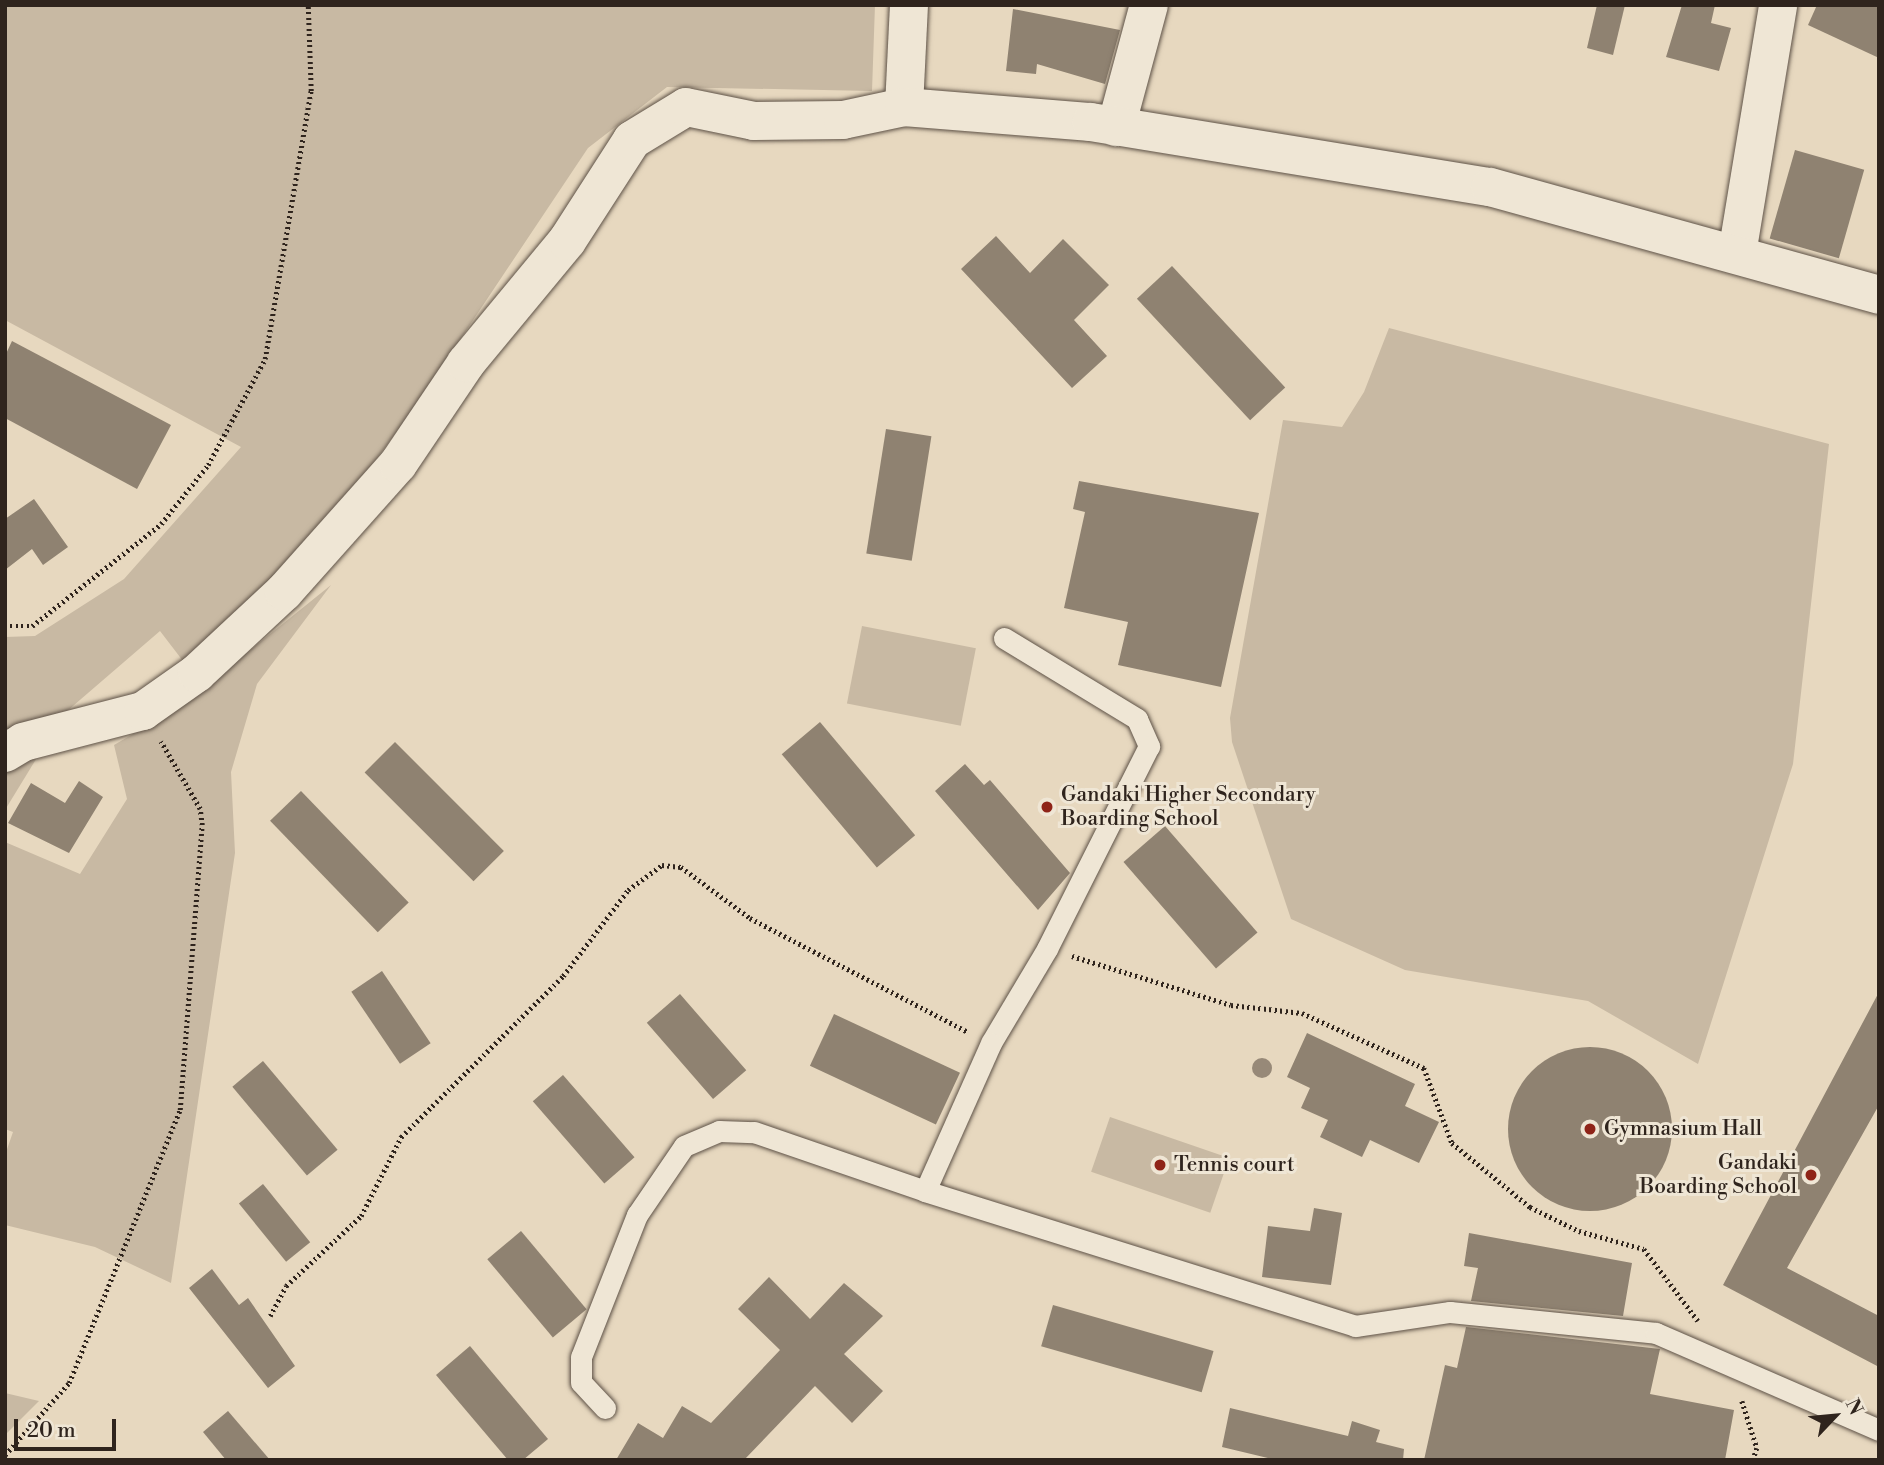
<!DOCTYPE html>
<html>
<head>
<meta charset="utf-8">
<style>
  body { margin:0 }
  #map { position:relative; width:1884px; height:1465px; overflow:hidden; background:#e7d8bf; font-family:"Libre Bodoni",serif }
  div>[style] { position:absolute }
  .green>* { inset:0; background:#c8b9a3; transform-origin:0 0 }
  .building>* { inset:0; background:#8f8271; transform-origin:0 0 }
  .round { border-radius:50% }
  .path>* { height:4.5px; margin-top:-2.25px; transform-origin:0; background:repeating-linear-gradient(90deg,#2f241d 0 2px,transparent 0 5.5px) }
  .roads { filter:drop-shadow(0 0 2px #5d5146) drop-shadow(0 0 2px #5d5146) }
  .lane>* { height:21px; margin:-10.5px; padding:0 10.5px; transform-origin:10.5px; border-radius:10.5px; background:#efe6d5 }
  .street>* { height:38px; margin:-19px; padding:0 19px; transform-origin:19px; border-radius:19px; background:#efe6d5 }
  .trees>* { width:20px; height:20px; margin:-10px; border-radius:50%; background:#978978 }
  .dots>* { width:19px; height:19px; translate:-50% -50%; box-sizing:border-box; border:4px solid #efe6d5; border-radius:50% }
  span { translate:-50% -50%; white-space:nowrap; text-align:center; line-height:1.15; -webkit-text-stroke:6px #efe6d5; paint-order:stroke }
  .poi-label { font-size:21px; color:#2f241d }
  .left { translate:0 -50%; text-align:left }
  .right { translate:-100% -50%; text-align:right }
  .frame { position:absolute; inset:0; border:7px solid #2f241d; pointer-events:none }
  .north { position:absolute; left:1800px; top:1381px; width:70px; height:70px; -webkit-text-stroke:5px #efe6d5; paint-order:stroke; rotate:64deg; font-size:19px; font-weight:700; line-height:28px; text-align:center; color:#2f241d }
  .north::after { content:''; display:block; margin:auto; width:24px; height:32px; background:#2f241d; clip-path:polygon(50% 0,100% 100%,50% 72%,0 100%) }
  .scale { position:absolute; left:14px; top:1419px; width:102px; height:32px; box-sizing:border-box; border:4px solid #2f241d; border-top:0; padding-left:9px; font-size:21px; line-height:24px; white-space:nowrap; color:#2f241d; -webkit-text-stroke:5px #efe6d5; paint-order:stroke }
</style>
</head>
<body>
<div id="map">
  <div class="green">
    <i style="clip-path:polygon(5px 5px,875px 5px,872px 91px,667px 87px,588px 148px,415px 407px,329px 523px,183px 661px,160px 631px,59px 718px,5px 741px,5px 637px,35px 636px,124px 579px,241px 447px,5px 320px)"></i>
    <i style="clip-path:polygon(1389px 328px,1829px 444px,1793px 764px,1698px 1064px,1588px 1001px,1405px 970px,1291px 919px,1232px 742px,1230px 718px,1283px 420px,1342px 427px,1364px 392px)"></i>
    <i style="clip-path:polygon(331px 585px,257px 684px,231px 772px,235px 853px,171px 1283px,95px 1247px,5px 1225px,5px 1155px,13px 1132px,5px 1129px,5px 842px,80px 874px,127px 799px,114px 745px,181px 706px)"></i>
    <i style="left:862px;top:626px;width:116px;height:79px;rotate:11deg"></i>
    <i style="clip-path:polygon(38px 756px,5px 810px,5px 769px)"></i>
    <i style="left:1110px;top:1117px;width:126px;height:58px;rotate:19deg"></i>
    <i style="clip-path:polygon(5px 1393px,39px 1401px,5px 1435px)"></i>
  </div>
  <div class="building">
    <i style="clip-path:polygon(1597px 5px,1625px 5px,1613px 55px,1587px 48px)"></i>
    <i style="clip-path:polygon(1682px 5px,1715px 5px,1711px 23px,1731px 28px,1719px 71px,1666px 57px)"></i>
    <i style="clip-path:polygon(1817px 5px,1879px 5px,1879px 58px,1808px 25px)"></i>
    <i style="clip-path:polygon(1013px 9px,1120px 30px,1105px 84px,1037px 64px,1036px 74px,1006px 71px)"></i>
    <i style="left:1795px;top:150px;width:72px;height:92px;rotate:16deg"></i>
    <i style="clip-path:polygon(996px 236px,1030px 273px,1063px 239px,1109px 285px,1074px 320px,1107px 356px,1072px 388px,961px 269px)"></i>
    <i style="left:1172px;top:266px;width:166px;height:48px;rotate:47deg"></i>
    <i style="clip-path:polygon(12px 341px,171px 425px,137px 489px,5px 418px,5px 356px)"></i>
    <i style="left:886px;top:429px;width:46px;height:126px;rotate:9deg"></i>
    <i style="clip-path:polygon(1079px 481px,1259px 513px,1221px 687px,1118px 665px,1128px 622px,1064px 608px,1085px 512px,1073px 509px)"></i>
    <i style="clip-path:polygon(34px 499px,68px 547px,43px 565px,32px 549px,5px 570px,5px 519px)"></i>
    <i style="left:820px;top:722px;width:148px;height:50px;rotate:50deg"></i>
    <i style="left:395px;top:742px;width:154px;height:43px;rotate:45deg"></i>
    <i style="clip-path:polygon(965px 764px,984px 785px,990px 780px,1070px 873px,1038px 910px,935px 791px)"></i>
    <i style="clip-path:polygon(79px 781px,103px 797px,69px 853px,8px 823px,31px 783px,65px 803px)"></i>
    <i style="left:301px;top:791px;width:155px;height:43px;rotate:46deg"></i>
    <i style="left:1165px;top:826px;width:141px;height:55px;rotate:49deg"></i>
    <i style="left:382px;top:971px;width:87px;height:37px;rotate:56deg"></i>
    <i style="clip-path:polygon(1879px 992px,1879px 1105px,1787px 1268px,1879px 1316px,1879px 1367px,1723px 1285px)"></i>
    <i style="left:680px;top:994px;width:101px;height:44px;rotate:49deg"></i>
    <i style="left:834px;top:1014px;width:139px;height:57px;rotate:25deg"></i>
    <i style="clip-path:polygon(1307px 1033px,1415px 1084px,1405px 1106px,1439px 1122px,1419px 1163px,1370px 1140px,1362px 1157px,1320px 1137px,1328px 1120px,1301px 1108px,1310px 1088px,1287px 1077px)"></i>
    <i class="round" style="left:1508px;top:1047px;width:164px;height:164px"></i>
    <i style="left:263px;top:1061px;width:116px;height:40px;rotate:50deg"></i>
    <i style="left:563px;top:1075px;width:109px;height:40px;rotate:49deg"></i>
    <i style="left:263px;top:1184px;width:75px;height:31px;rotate:51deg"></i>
    <i style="clip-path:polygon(1314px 1208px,1342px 1213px,1331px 1285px,1262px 1277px,1268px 1226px,1310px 1231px)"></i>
    <i style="left:521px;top:1231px;width:102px;height:44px;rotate:50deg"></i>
    <i style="clip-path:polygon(1469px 1233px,1632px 1263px,1623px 1316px,1471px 1301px,1478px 1268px,1464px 1266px)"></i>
    <i style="clip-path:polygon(212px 1269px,239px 1305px,248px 1298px,295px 1366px,268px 1388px,189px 1288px)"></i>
    <i style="clip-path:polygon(769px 1277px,810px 1319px,844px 1283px,883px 1316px,844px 1354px,883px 1391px,852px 1423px,815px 1386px,744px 1460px,616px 1460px,638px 1423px,663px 1438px,682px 1406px,711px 1423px,780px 1350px,738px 1309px)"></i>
    <i style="left:1053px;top:1305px;width:167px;height:43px;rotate:16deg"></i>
    <i style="clip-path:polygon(1466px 1327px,1660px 1349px,1650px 1394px,1734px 1410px,1725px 1460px,1424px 1460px,1445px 1365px,1457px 1368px)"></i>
    <i style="clip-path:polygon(470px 1346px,548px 1439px,523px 1460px,508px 1460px,436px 1375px)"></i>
    <i style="clip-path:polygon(1230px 1408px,1348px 1436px,1352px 1421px,1380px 1430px,1376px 1442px,1404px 1449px,1403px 1460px,1276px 1460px,1222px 1447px)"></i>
    <i style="clip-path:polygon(228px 1411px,270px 1460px,226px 1460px,203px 1432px)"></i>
  </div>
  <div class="path">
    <i style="left:5px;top:626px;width:27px"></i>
    <i style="left:32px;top:626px;width:164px;rotate:-38.3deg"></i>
    <i style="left:161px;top:524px;width:75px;rotate:-51.5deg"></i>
    <i style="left:208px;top:465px;width:120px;rotate:-61.7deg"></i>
    <i style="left:265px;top:359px;width:272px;rotate:-80.3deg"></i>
    <i style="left:311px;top:91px;width:86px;rotate:-92deg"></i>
    <i style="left:1072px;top:956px;width:166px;rotate:17.1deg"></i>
    <i style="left:1231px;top:1005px;width:71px;rotate:6.4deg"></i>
    <i style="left:1302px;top:1013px;width:134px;rotate:24.3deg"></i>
    <i style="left:1424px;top:1068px;width:80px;rotate:69.5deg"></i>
    <i style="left:1452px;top:1143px;width:101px;rotate:39.4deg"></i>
    <i style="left:1530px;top:1207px;width:55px;rotate:26.1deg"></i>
    <i style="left:1579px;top:1231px;width:67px;rotate:15.5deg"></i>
    <i style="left:1644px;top:1249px;width:90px;rotate:53.1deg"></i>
    <i style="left:270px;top:1316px;width:34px;rotate:-62deg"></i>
    <i style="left:286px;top:1286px;width:103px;rotate:-43deg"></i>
    <i style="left:361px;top:1216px;width:89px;rotate:-63.1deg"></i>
    <i style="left:401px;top:1137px;width:228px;rotate:-44.8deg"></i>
    <i style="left:563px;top:976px;width:108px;rotate:-52.9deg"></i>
    <i style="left:628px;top:890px;width:42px;rotate:-36.3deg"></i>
    <i style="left:662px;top:865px;width:19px;rotate:6deg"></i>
    <i style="left:681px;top:867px;width:86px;rotate:36.5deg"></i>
    <i style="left:750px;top:918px;width:246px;rotate:27.6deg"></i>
    <i style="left:1742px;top:1401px;width:49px;rotate:72.3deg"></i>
    <i style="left:1757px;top:1448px;width:13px;rotate:108deg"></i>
    <i style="left:5px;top:1455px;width:96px;rotate:-48.4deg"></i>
    <i style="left:69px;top:1383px;width:295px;rotate:-67.9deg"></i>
    <i style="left:180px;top:1110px;width:286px;rotate:-85.6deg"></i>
    <i style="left:202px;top:825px;width:16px;rotate:-97deg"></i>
    <i style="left:200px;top:809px;width:78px;rotate:-120.2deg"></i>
  </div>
  <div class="roads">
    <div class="lane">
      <i style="left:1004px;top:638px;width:156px;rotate:31.3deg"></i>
      <i style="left:1137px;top:719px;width:30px;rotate:66deg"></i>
      <i style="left:1149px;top:746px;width:227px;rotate:116.7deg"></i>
      <i style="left:1047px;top:949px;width:109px;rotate:120.8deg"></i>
      <i style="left:991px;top:1043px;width:162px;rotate:114deg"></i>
      <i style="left:925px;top:1191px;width:451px;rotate:17.4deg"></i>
      <i style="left:1355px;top:1326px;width:96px;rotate:-8.4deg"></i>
      <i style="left:1450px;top:1312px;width:207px;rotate:5.8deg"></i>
      <i style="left:1656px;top:1333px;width:243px;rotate:23.5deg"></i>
      <i style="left:605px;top:1408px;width:35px;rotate:-133deg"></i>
      <i style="left:581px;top:1382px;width:25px;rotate:-90deg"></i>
      <i style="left:581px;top:1357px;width:153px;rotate:-68.5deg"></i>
      <i style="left:637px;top:1215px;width:83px;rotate:-55.7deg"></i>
      <i style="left:684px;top:1146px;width:38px;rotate:-23deg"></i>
      <i style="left:719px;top:1131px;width:35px;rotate:2deg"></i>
      <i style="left:754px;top:1132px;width:181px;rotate:19deg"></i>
    </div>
    <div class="street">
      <i style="left:904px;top:107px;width:102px;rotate:-87.2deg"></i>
      <i style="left:1116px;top:127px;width:126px;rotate:-74.9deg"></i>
      <i style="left:1737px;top:254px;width:252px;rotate:-80.6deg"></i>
      <i style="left:5px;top:753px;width:21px;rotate:-31deg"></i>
      <i style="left:23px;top:742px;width:124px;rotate:-14.5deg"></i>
      <i style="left:143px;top:711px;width:66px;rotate:-35.1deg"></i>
      <i style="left:197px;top:673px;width:119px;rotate:-43deg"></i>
      <i style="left:284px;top:592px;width:171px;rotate:-48.3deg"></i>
      <i style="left:398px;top:464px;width:122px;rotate:-56deg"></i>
      <i style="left:466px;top:363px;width:158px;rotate:-50.4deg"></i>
      <i style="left:567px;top:241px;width:120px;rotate:-57.2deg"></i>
      <i style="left:632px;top:140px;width:63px;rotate:-31.4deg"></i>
      <i style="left:686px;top:107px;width:69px;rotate:11.6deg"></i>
      <i style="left:754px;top:121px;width:89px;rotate:-0.6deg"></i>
      <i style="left:843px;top:120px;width:62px;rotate:-12deg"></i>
      <i style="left:904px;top:107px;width:188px;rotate:4.6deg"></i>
      <i style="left:1091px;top:122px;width:404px;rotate:9.3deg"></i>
      <i style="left:1490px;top:187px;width:404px;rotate:15.5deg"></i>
    </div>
  </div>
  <div class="trees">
    <i style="left:1262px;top:1068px"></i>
  </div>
  <div class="dots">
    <i style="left:1047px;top:807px;background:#8f2418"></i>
    <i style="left:1590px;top:1129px;background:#8f2418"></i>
    <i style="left:1160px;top:1165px;background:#8f2418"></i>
    <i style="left:1811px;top:1175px;background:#8f2418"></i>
  </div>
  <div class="poi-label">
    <span class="left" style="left:1061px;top:807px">Gandaki Higher Secondary<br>Boarding School</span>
    <span class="left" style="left:1604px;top:1129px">Gymnasium Hall</span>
    <span class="right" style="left:1797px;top:1175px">Gandaki<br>Boarding School</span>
    <span class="left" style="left:1174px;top:1165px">Tennis court</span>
  </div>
  <div class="frame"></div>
  <div class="north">N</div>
  <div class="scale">20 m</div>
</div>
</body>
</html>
